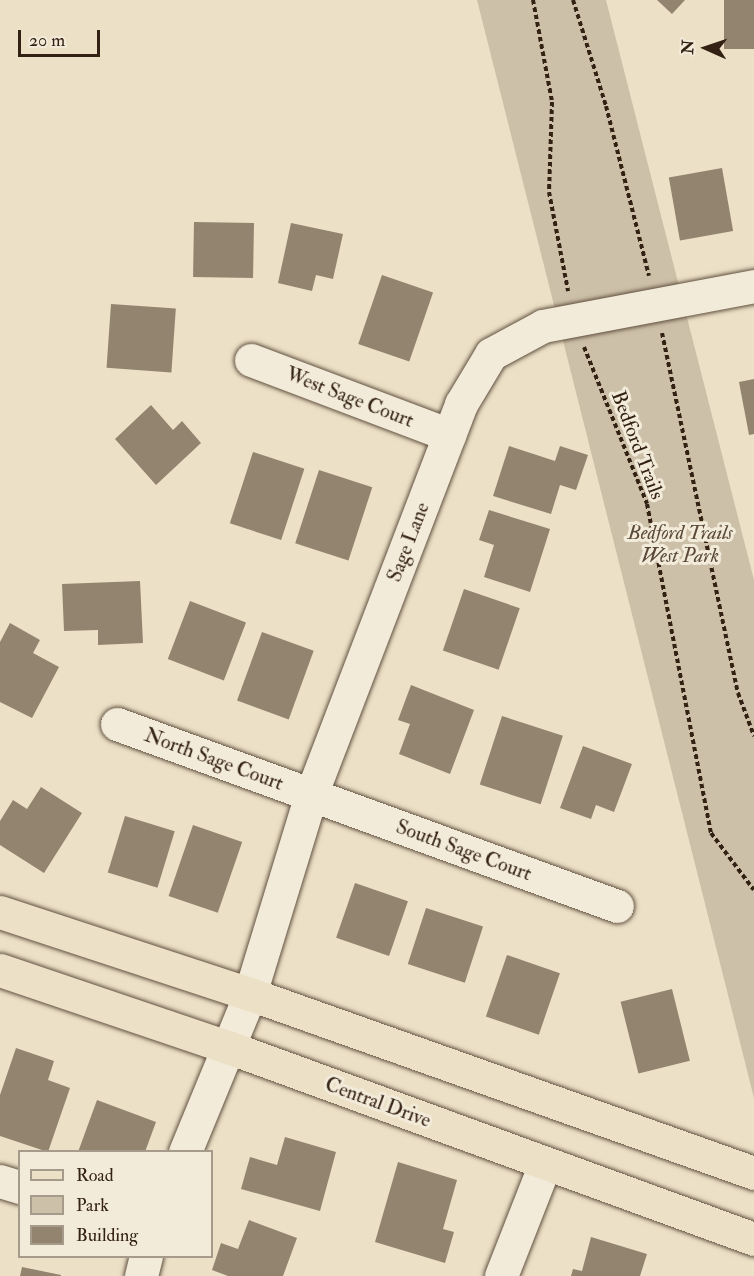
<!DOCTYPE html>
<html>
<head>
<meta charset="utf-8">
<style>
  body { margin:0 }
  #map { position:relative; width:754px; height:1276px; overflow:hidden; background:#ece0c6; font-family:"IM FELL Double Pica",serif }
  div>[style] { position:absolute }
  .green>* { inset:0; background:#cdc0a8 }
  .building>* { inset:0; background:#938470; transform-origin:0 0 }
  .path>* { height:4px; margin-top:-2px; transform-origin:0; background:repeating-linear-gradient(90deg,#332113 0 4.5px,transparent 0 7.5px) }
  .roads { filter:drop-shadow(0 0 2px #615140) drop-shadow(0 0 2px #615140) }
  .minor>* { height:33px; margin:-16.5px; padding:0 16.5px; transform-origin:16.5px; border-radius:16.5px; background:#f3ebda }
  .major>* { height:33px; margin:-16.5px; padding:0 16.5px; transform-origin:16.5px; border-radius:16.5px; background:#ece0c6 }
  span { translate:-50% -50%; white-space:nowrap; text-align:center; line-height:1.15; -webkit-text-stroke:6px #f3ebda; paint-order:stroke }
  .street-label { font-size:20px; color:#332113 }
  .park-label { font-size:20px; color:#5a4938; font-style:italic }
  .legend { position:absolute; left:18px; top:1150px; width:195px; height:108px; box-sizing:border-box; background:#f3ebda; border:2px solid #a69a8a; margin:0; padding:8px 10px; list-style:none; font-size:18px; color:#332113 }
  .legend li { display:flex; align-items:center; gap:12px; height:30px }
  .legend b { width:30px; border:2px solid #a69a8a }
  .north { position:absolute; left:676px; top:18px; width:60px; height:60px; -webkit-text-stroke:4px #f3ebda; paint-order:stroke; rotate:273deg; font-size:16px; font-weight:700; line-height:24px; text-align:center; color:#332113 }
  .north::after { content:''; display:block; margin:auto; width:21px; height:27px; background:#332113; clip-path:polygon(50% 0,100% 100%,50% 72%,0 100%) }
  .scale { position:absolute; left:18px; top:30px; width:82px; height:27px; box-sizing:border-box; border:3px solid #332113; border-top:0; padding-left:8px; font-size:18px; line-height:21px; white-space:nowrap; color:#332113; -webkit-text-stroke:4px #f3ebda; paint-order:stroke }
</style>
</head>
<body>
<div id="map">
  <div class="green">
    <i style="clip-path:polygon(477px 0,606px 0,754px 580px,754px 1098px)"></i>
  </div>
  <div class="building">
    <i style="clip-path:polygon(657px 0,685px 0,672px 14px)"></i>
    <i style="left:724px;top:0;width:30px;height:49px"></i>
    <i style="left:722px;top:168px;width:64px;height:54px;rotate:80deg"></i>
    <i style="left:194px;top:222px;width:60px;height:55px;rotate:1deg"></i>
    <i style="clip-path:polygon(291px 223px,343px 234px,333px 279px,316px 275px,312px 291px,278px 283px)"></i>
    <i style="left:382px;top:275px;width:54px;height:73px;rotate:19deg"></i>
    <i style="left:111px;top:304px;width:65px;height:64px;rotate:4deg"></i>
    <i style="clip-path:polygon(754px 379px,754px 434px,749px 435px,739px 382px)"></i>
    <i style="clip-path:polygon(151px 405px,173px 430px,182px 421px,201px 443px,156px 485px,115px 439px)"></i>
    <i style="clip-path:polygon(509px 446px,555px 461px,560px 446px,588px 455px,576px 490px,560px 485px,551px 514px,493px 496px)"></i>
    <i style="left:253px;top:452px;width:54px;height:75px;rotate:18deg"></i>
    <i style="left:319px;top:470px;width:56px;height:77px;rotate:18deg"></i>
    <i style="clip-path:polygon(489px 510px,550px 529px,530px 592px,484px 577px,494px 545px,479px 540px)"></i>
    <i style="clip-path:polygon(140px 581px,143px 643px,98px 645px,98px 630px,64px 631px,62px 584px)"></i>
    <i style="left:464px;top:589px;width:59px;height:65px;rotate:19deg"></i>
    <i style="left:190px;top:601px;width:60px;height:62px;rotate:21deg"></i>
    <i style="clip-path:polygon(10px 623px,40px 640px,33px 653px,59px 667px,32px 718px,0 702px,0 642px)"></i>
    <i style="left:262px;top:632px;width:55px;height:73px;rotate:20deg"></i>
    <i style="clip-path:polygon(411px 685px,474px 710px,450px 774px,399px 754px,410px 724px,398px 720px)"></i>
    <i style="left:502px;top:716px;width:64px;height:72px;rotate:18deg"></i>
    <i style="clip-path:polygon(583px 746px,632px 764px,614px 812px,596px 805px,591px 819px,560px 808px)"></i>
    <i style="clip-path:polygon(41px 787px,82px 813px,44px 873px,0 845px,0 821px,13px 800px,27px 809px)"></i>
    <i style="left:125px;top:816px;width:52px;height:59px;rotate:17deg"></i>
    <i style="left:193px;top:825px;width:52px;height:75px;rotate:19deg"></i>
    <i style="left:355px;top:883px;width:56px;height:58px;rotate:19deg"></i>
    <i style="left:426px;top:908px;width:60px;height:59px;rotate:18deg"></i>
    <i style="left:507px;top:955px;width:56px;height:65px;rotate:19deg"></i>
    <i style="left:672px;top:989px;width:74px;height:53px;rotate:76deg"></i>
    <i style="clip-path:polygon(16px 1048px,54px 1061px,48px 1080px,70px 1088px,48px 1152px,0 1136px,0 1095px)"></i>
    <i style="clip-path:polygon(97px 1100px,156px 1122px,145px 1152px,78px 1152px)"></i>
    <i style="clip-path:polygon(285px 1137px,336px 1152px,320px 1211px,241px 1189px,250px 1157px,277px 1165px)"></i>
    <i style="clip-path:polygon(398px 1162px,457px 1180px,443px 1229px,454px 1232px,445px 1263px,375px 1242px)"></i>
    <i style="clip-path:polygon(249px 1220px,297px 1238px,283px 1276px,228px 1276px,212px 1270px,221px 1243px,238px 1249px)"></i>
    <i style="clip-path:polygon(591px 1237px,647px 1254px,640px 1276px,571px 1276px,573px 1269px,582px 1271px)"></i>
    <i style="clip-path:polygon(22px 1267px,61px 1275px,61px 1276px,20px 1276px)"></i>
  </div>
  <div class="path">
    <i style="left:533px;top:0;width:104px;rotate:79.4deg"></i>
    <i style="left:552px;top:102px;width:90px;rotate:91.9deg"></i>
    <i style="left:549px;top:192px;width:101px;rotate:79.1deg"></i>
    <i style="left:573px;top:0;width:111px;rotate:72.7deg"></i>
    <i style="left:606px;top:106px;width:175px;rotate:75.8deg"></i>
    <i style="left:662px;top:333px;width:368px;rotate:78.1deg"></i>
    <i style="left:738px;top:693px;width:46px;rotate:69.6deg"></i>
    <i style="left:584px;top:347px;width:169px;rotate:68.1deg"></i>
    <i style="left:647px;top:504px;width:335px;rotate:79deg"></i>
    <i style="left:711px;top:833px;width:71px;rotate:53deg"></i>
  </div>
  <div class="roads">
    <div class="minor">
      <i style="left:251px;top:360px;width:212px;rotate:20.7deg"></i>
      <i style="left:117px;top:724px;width:532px;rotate:20deg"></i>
      <i style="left:185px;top:1152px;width:171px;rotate:-67.6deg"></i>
      <i style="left:250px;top:994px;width:208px;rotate:-73deg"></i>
      <i style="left:311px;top:795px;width:419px;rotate:-69deg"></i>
      <i style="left:461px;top:404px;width:58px;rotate:-59deg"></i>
      <i style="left:491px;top:354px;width:59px;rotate:-28.3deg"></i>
      <i style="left:543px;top:326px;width:215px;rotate:-10.7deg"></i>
      <i style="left:0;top:1181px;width:21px;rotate:17deg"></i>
      <i style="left:141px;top:1276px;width:21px;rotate:-76deg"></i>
      <i style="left:501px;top:1276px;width:120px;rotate:-68.6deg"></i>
    </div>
    <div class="major">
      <i style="left:0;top:912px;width:263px;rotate:18.2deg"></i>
      <i style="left:250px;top:994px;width:535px;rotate:19.55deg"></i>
      <i style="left:0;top:970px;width:241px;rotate:18.7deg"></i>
      <i style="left:228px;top:1047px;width:560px;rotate:20.05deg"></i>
    </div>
  </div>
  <div class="street-label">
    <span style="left:350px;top:397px;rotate:21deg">West Sage Court</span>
    <span style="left:638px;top:445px;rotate:69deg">Bedford Trails</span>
    <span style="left:408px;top:542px;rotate:-69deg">Sage Lane</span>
    <span style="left:214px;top:759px;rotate:20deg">North Sage Court</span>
    <span style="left:464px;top:850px;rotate:20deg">South Sage Court</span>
    <span style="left:378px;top:1102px;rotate:20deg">Central Drive</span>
  </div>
  <div class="park-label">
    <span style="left:680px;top:544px">Bedford Trails<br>West Park</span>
  </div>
  <ul class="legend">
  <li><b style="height:8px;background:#ece0c6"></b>Road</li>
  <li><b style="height:16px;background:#cdc0a8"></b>Park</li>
  <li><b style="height:16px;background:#938470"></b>Building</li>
  </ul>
  <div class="north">N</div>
  <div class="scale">20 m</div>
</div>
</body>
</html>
